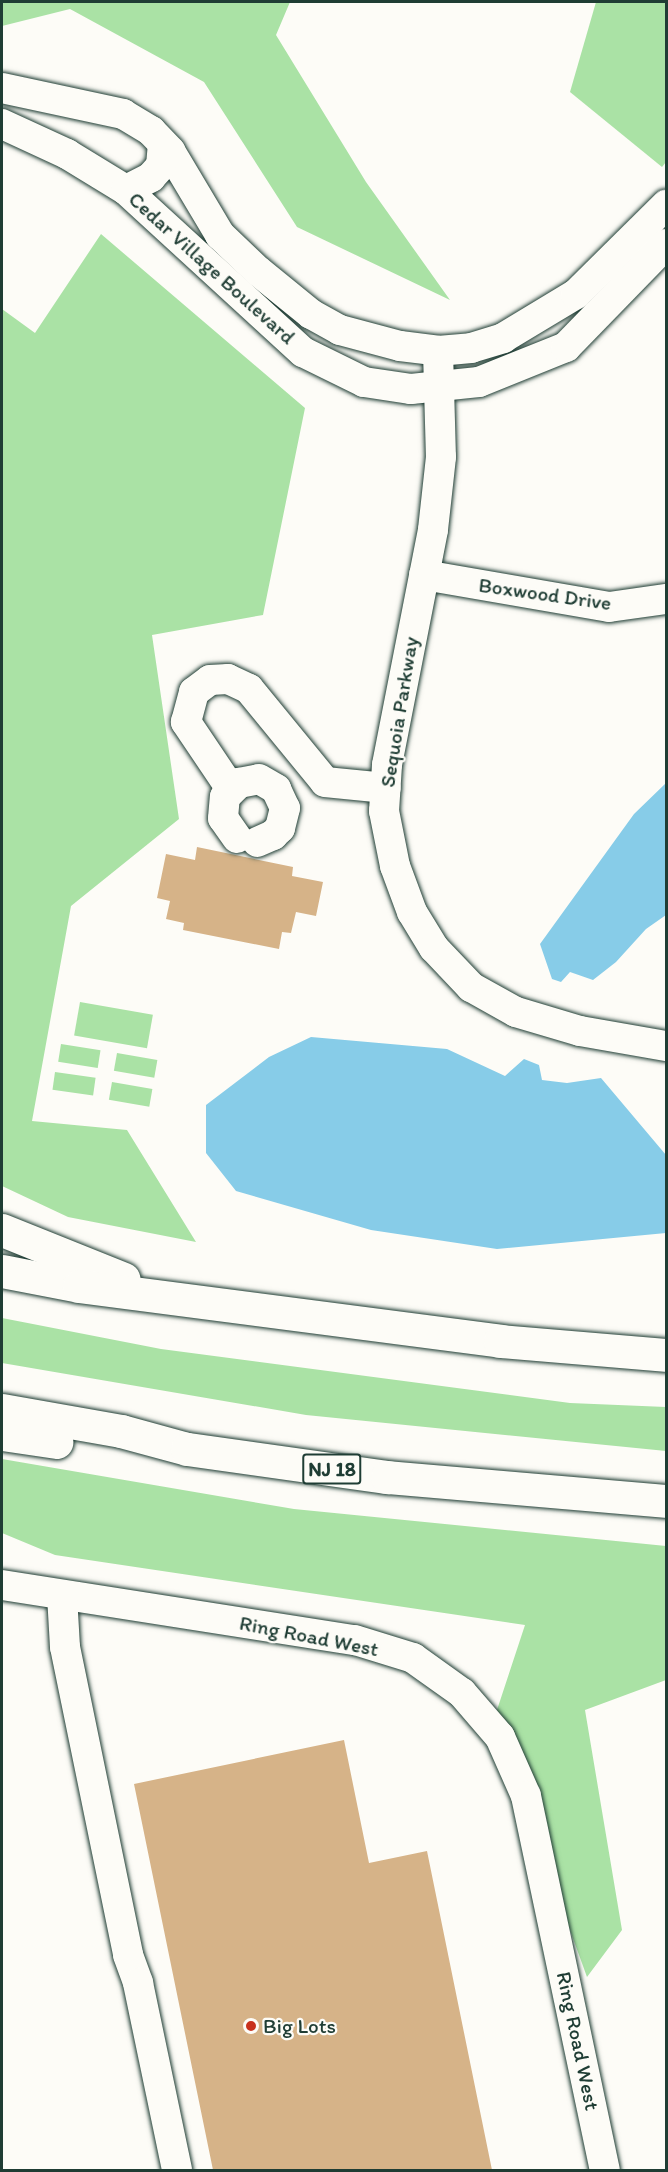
<!DOCTYPE html>
<html>
<head>
<meta charset="utf-8">
<style>
  body { margin:0 }
  #map { position:relative; width:668px; height:2172px; overflow:hidden; background:#fdfcf7; font-family:Itim,sans-serif }
  div>[style] { position:absolute }
  .green>* { inset:0; background:#aae2a5; transform-origin:0 0 }
  .water>* { inset:0; background:#87cce8 }
  .building>* { inset:0; background:#d6b388 }
  .roads { filter:drop-shadow(0 0 2px #1f3d34) drop-shadow(0 0 2px #1f3d34) }
  .minor>* { height:30px; margin:-15px; padding:0 15px; transform-origin:15px; border-radius:15px; background:#fdfcf7 }
  .highway>* { height:33px; margin:-16.5px; padding:0 16.5px; transform-origin:16.5px; border-radius:16.5px; background:#fdfcf7 }
  .dots>* { width:16px; height:16px; translate:-50% -50%; box-sizing:border-box; border:3px solid #fdfcf7; border-radius:50% }
  span { translate:-50% -50%; white-space:nowrap; text-align:center; line-height:1.15; -webkit-text-stroke:4.5px #fdfcf7; paint-order:stroke }
  .shield-label span { padding:2px 4px; background:#fdfcf7; border:2px solid; border-radius:4px; -webkit-text-stroke-width:0 }
  .shield-label { font-size:20px; color:#1f3d34; font-weight:700 }
  .street-label { font-size:21px; color:#1f3d34 }
  .poi-label { font-size:21px; color:#1f3d34 }
  .left { translate:0 -50%; text-align:left }
  .frame { position:absolute; inset:0; border:3px solid #1f3d34; pointer-events:none }
</style>
</head>
<body>
<div id="map">
  <div class="green">
    <i style="clip-path:polygon(2px 2px,290px 2px,276px 35px,366px 182px,450px 300px,297px 227px,204px 82px,70px 9px,2px 26px)"></i>
    <i style="clip-path:polygon(596px 2px,666px 2px,666px 162px,662px 167px,570px 92px)"></i>
    <i style="clip-path:polygon(101px 234px,305px 408px,263px 615px,152px 635px,179px 819px,71px 906px,32px 1121px,127px 1130px,196px 1242px,68px 1217px,2px 1186px,2px 309px,35px 333px)"></i>
    <i style="left:80px;top:1002px;width:74px;height:34px;rotate:10deg"></i>
    <i style="left:61px;top:1044px;width:40px;height:18px;rotate:9deg"></i>
    <i style="left:117px;top:1053px;width:41px;height:18px;rotate:10deg"></i>
    <i style="left:55px;top:1072px;width:41px;height:18px;rotate:8deg"></i>
    <i style="left:112px;top:1082px;width:41px;height:18px;rotate:10deg"></i>
    <i style="clip-path:polygon(2px 1318px,161px 1349px,570px 1403px,666px 1407px,666px 1451px,306px 1415px,2px 1363px)"></i>
    <i style="clip-path:polygon(2px 1459px,294px 1509px,666px 1546px,666px 1680px,585px 1710px,622px 1930px,587px 1977px,500px 1737px,496px 1713px,525px 1625px,55px 1555px,2px 1533px)"></i>
  </div>
  <div class="water">
    <i style="clip-path:polygon(666px 783px,666px 915px,646px 929px,616px 962px,593px 980px,570px 972px,561px 982px,552px 979px,540px 944px,634px 814px)"></i>
    <i style="clip-path:polygon(311px 1037px,447px 1049px,505px 1076px,524px 1059px,539px 1065px,542px 1080px,567px 1083px,601px 1078px,666px 1155px,666px 1233px,497px 1249px,371px 1230px,236px 1191px,206px 1153px,206px 1105px,269px 1057px)"></i>
  </div>
  <div class="building">
    <i style="clip-path:polygon(197px 847px,293px 867px,292px 876px,323px 882px,316px 916px,296px 912px,291px 933px,282px 932px,279px 949px,183px 930px,184px 923px,166px 919px,170px 901px,157px 898px,166px 854px,195px 860px)"></i>
    <i style="clip-path:polygon(344px 1740px,369px 1863px,427px 1851px,492px 2170px,213px 2170px,134px 1784px)"></i>
  </div>
  <div class="roads">
    <div class="minor">
      <i style="left:2px;top:88px;width:124px;rotate:12.1deg"></i>
      <i style="left:123px;top:114px;width:33px;rotate:31deg"></i>
      <i style="left:151px;top:131px;width:28px;rotate:46deg"></i>
      <i style="left:170px;top:151px;width:98px;rotate:59.2deg"></i>
      <i style="left:220px;top:235px;width:52px;rotate:43.5deg"></i>
      <i style="left:258px;top:271px;width:68px;rotate:39.1deg"></i>
      <i style="left:311px;top:314px;width:33px;rotate:29deg"></i>
      <i style="left:340px;top:330px;width:62px;rotate:14.9deg"></i>
      <i style="left:400px;top:346px;width:38px;rotate:7deg"></i>
      <i style="left:438px;top:351px;width:33px;rotate:-5deg"></i>
      <i style="left:471px;top:348px;width:34px;rotate:-17deg"></i>
      <i style="left:503px;top:338px;width:85px;rotate:-31.1deg"></i>
      <i style="left:576px;top:294px;width:127px;rotate:-44.7deg"></i>
      <i style="left:2px;top:124px;width:72px;rotate:24.8deg"></i>
      <i style="left:67px;top:154px;width:69px;rotate:31.4deg"></i>
      <i style="left:126px;top:190px;width:240px;rotate:42.5deg"></i>
      <i style="left:303px;top:352px;width:68px;rotate:26.2deg"></i>
      <i style="left:364px;top:382px;width:48px;rotate:8.5deg"></i>
      <i style="left:411px;top:389px;width:68px;rotate:-5.9deg"></i>
      <i style="left:479px;top:382px;width:94px;rotate:-21.9deg"></i>
      <i style="left:566px;top:347px;width:144px;rotate:-45.8deg"></i>
      <i style="left:126px;top:190px;width:28px;rotate:-27deg"></i>
      <i style="left:151px;top:177px;width:15px;rotate:-48deg"></i>
      <i style="left:161px;top:166px;width:22px;rotate:-85deg"></i>
      <i style="left:438px;top:351px;width:106px;rotate:88.4deg"></i>
      <i style="left:441px;top:457px;width:73px;rotate:96.3deg"></i>
      <i style="left:433px;top:530px;width:239px;rotate:101.1deg"></i>
      <i style="left:387px;top:765px;width:46px;rotate:93.7deg"></i>
      <i style="left:384px;top:811px;width:56px;rotate:78.7deg"></i>
      <i style="left:395px;top:866px;width:49px;rotate:69.7deg"></i>
      <i style="left:412px;top:912px;width:42px;rotate:58.6deg"></i>
      <i style="left:434px;top:948px;width:54px;rotate:46.5deg"></i>
      <i style="left:471px;top:987px;width:51px;rotate:29.1deg"></i>
      <i style="left:516px;top:1012px;width:67px;rotate:16.5deg"></i>
      <i style="left:580px;top:1031px;width:87px;rotate:9.9deg"></i>
      <i style="left:424px;top:575px;width:188px;rotate:9.8deg"></i>
      <i style="left:609px;top:607px;width:58px;rotate:-8deg"></i>
      <i style="left:231px;top:789px;width:81px;rotate:-123.9deg"></i>
      <i style="left:186px;top:722px;width:31px;rotate:-75deg"></i>
      <i style="left:194px;top:692px;width:20px;rotate:-37deg"></i>
      <i style="left:210px;top:680px;width:18px;rotate:-3deg"></i>
      <i style="left:228px;top:679px;width:23px;rotate:25deg"></i>
      <i style="left:249px;top:689px;width:120px;rotate:50.7deg"></i>
      <i style="left:325px;top:782px;width:61px;rotate:5.6deg"></i>
      <i style="left:237px;top:838px;width:24px;rotate:-125deg"></i>
      <i style="left:223px;top:818px;width:21px;rotate:-85deg"></i>
      <i style="left:225px;top:797px;width:20px;rotate:-45deg"></i>
      <i style="left:239px;top:783px;width:20px;rotate:-11deg"></i>
      <i style="left:259px;top:779px;width:20px;rotate:30deg"></i>
      <i style="left:276px;top:789px;width:21px;rotate:65deg"></i>
      <i style="left:285px;top:808px;width:21px;rotate:104deg"></i>
      <i style="left:280px;top:828px;width:10px;rotate:135deg"></i>
      <i style="left:273px;top:835px;width:17px;rotate:156deg"></i>
      <i style="left:2px;top:1585px;width:357px;rotate:8.9deg"></i>
      <i style="left:355px;top:1640px;width:61px;rotate:17.2deg"></i>
      <i style="left:413px;top:1658px;width:60px;rotate:35.5deg"></i>
      <i style="left:462px;top:1693px;width:58px;rotate:49.2deg"></i>
      <i style="left:500px;top:1737px;width:64px;rotate:66.2deg"></i>
      <i style="left:526px;top:1796px;width:382px;rotate:78.1deg"></i>
      <i style="left:62px;top:1595px;width:52px;rotate:86.7deg"></i>
      <i style="left:65px;top:1647px;width:314px;rotate:78.4deg"></i>
      <i style="left:128px;top:1955px;width:30px;rotate:70deg"></i>
      <i style="left:138px;top:1983px;width:191px;rotate:78.2deg"></i>
    </div>
    <div class="highway">
      <i style="left:2px;top:1230px;width:131px;rotate:21.9deg"></i>
      <i style="left:2px;top:1271px;width:78px;rotate:11deg"></i>
      <i style="left:79px;top:1286px;width:425px;rotate:7.4deg"></i>
      <i style="left:500px;top:1341px;width:167px;rotate:4.8deg"></i>
      <i style="left:2px;top:1410px;width:121px;rotate:10deg"></i>
      <i style="left:121px;top:1431px;width:68px;rotate:15.3deg"></i>
      <i style="left:187px;top:1449px;width:202px;rotate:8deg"></i>
      <i style="left:387px;top:1477px;width:280px;rotate:4.9deg"></i>
      <i style="left:2px;top:1434px;width:55px;rotate:8.4deg"></i>
    </div>
  </div>
  <div class="dots">
    <i style="left:251px;top:2026px;background:#c8321e"></i>
  </div>
  <div class="shield-label">
    <span style="left:332px;top:1469px">NJ 18</span>
  </div>
  <div class="street-label">
    <span style="left:212px;top:268px;rotate:42deg">Cedar Village Boulevard</span>
    <span style="left:545px;top:594px;rotate:8deg">Boxwood Drive</span>
    <span style="left:399px;top:712px;rotate:-81deg">Sequoia Parkway</span>
    <span style="left:309px;top:1636px;rotate:11deg">Ring Road West</span>
    <span style="left:578px;top:2041px;rotate:78deg">Ring Road West</span>
  </div>
  <div class="poi-label">
    <span class="left" style="left:263px;top:2026px">Big Lots</span>
  </div>
  <div class="frame"></div>
</div>
</body>
</html>
